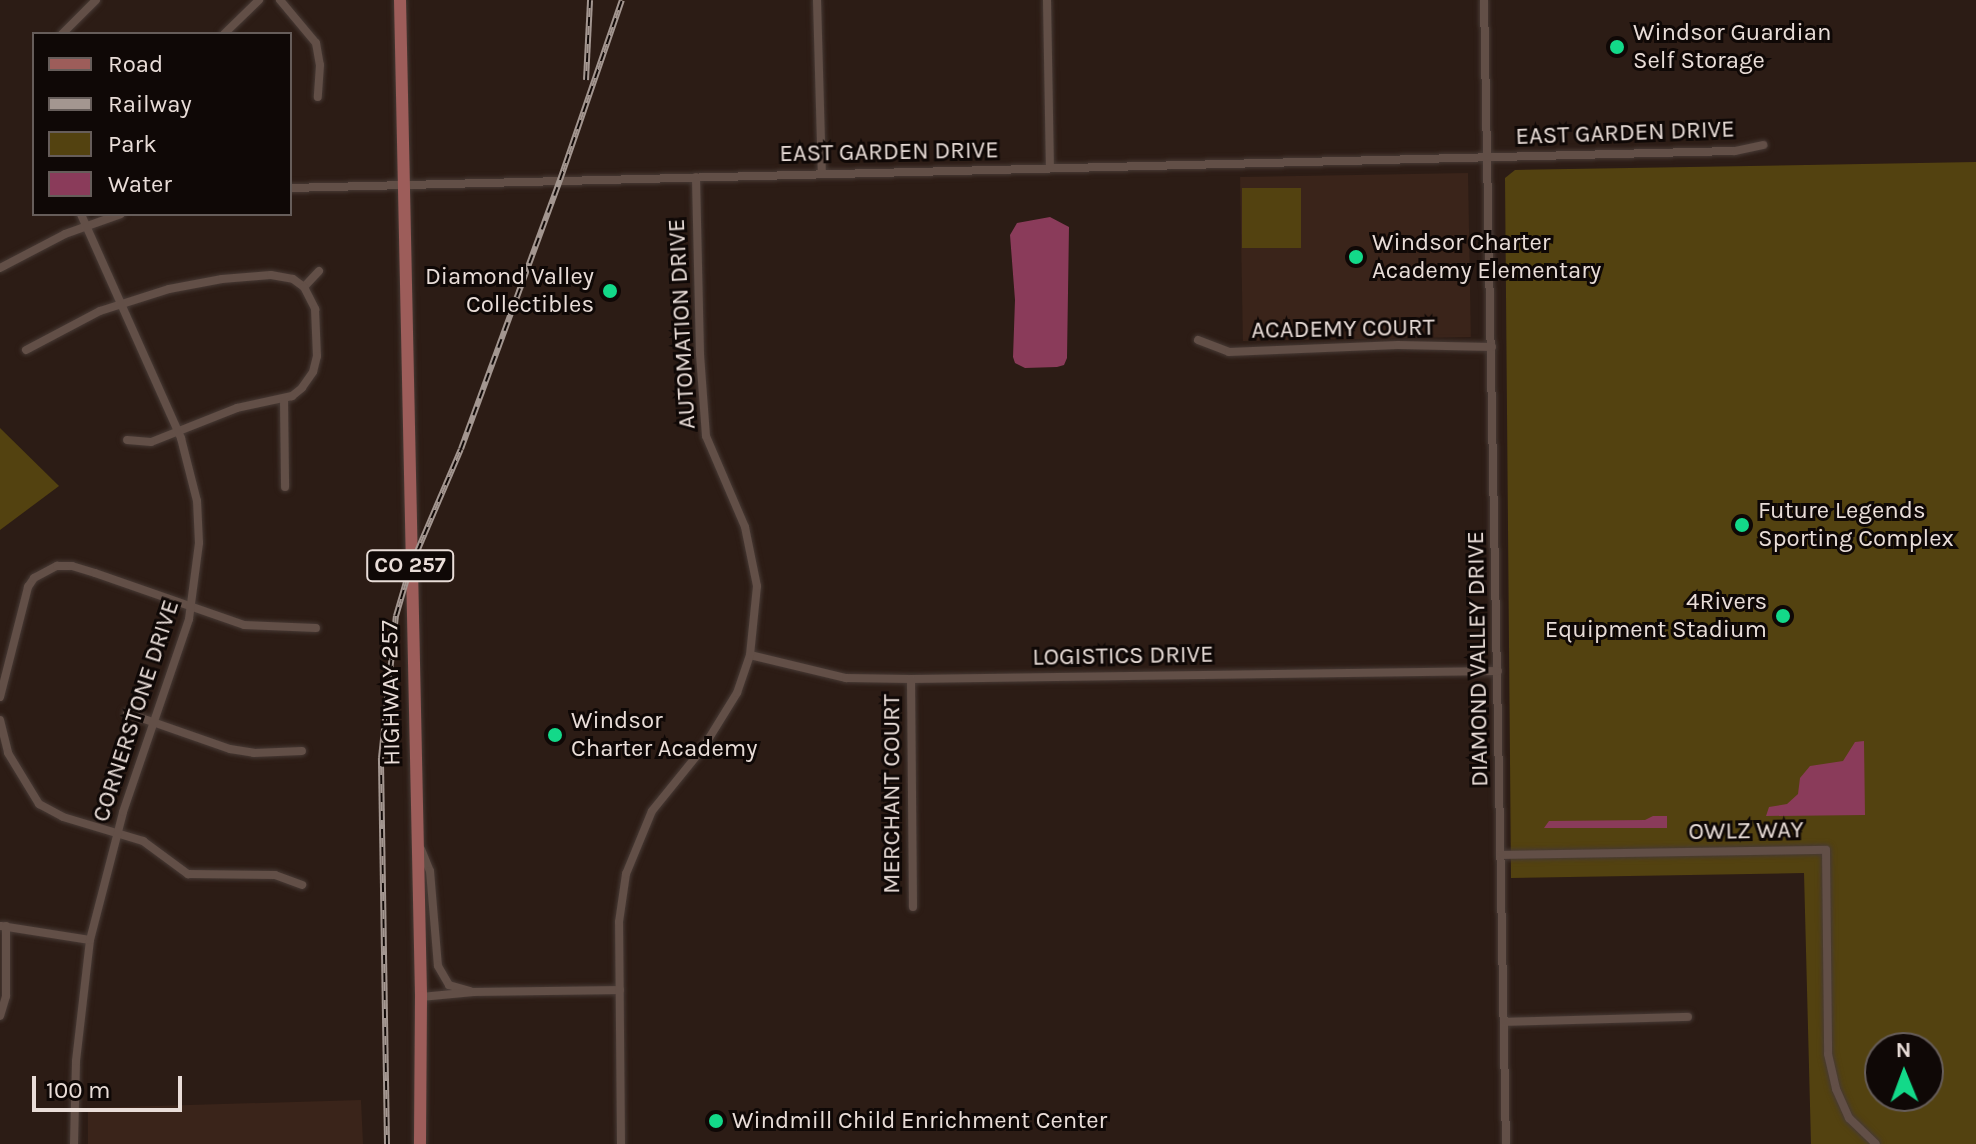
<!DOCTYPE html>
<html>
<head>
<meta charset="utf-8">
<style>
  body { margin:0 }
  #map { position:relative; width:1976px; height:1144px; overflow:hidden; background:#2c1c15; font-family:Karla,sans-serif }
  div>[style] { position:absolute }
  .built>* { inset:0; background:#3a241a; transform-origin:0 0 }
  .green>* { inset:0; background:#534210; transform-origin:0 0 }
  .water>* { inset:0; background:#8a3b5a }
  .roads { filter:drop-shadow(0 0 2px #473a35) drop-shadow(0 0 2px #473a35) }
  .street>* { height:8px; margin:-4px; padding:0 4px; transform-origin:4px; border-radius:4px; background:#624f47 }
  .primary>* { height:12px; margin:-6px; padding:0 6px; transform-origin:6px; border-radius:6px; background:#9d5d5a }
  .rail>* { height:6px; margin-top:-3px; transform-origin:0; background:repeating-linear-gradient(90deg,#0f0806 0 9px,#a39690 0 18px); box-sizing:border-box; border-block:2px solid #a39690 }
  .dots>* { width:22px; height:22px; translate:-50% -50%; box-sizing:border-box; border:4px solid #0f0806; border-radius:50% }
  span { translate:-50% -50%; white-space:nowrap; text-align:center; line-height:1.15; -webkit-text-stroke:6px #0f0806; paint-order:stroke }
  .shield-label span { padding:2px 6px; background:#0f0806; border:2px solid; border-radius:6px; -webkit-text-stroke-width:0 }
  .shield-label { font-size:22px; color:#e9ddd8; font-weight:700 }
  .poi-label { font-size:24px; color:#e9ddd8 }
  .left { translate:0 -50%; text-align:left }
  .right { translate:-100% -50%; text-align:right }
  .street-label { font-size:24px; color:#e9ddd8 }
  .legend { position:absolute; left:32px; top:32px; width:260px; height:184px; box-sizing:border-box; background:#0f0806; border:2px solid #665d5a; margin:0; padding:10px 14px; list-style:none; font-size:24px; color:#e9ddd8 }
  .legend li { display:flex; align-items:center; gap:16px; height:40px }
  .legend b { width:40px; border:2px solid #665d5a }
  .north { position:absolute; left:1864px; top:1032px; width:80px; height:80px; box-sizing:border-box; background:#0f0806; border:2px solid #665d5a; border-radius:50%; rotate:359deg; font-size:22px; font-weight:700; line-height:32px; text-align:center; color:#e9ddd8 }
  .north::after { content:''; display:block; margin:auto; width:28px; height:36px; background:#13d989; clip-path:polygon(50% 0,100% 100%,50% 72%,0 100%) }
  .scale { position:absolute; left:32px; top:1076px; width:150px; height:36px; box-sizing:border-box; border:4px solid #e9ddd8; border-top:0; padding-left:10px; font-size:24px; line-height:28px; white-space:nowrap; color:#e9ddd8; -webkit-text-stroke:6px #0f0806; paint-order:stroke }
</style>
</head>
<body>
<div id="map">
  <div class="built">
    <i style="left:1468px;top:173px;width:164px;height:228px;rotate:89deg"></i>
    <i style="clip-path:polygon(361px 1100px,363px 1144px,88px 1144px,88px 1108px)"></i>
  </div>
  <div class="green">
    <i style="clip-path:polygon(evenodd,1976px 162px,1976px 1144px,1811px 1144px,1804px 873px,1511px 878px,1505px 178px,1515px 170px,1976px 162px,1880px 1048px,1928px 1048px,1928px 1096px,1880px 1096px,1880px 1048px)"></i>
    <i style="left:1301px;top:188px;width:60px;height:59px;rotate:90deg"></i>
    <i style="clip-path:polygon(0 428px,59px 486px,0 530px)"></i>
  </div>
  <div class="water">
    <i style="clip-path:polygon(1050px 217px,1069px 227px,1067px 358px,1064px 365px,1057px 367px,1025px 368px,1015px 363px,1013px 357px,1015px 300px,1010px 235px,1017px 223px)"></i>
    <i style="clip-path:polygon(1864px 741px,1865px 815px,1766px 816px,1769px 807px,1787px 804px,1798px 794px,1800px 778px,1810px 766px,1843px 761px,1855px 742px)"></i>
    <i style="clip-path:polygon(1653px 816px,1667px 816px,1667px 828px,1544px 828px,1549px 821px,1645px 820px)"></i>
  </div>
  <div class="roads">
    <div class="street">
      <i style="left:280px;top:0;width:56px;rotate:50.1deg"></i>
      <i style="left:316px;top:43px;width:22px;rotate:80deg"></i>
      <i style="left:320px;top:65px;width:32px;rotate:94deg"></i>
      <i style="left:817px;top:0;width:174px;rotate:88.4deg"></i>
      <i style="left:1047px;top:0;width:167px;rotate:89deg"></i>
      <i style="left:1484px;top:0;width:1144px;rotate:88.9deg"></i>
      <i style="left:62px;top:34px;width:48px;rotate:-45deg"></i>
      <i style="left:224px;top:34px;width:49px;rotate:-44.2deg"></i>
      <i style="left:290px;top:188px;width:1445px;rotate:-1.47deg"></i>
      <i style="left:1735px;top:151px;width:29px;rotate:-12deg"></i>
      <i style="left:0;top:268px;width:73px;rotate:-27.6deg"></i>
      <i style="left:65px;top:234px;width:59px;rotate:-19.7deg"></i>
      <i style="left:304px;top:287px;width:22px;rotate:-47deg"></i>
      <i style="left:1198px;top:340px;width:33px;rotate:21deg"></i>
      <i style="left:1229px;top:352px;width:169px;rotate:-2.4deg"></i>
      <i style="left:1398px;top:345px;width:94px;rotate:1.2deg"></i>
      <i style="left:26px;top:350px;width:84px;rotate:-27.8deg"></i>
      <i style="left:100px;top:311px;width:72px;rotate:-17.7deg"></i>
      <i style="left:169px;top:289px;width:54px;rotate:-10.7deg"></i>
      <i style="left:222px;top:279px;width:49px;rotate:-4.7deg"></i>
      <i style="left:271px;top:275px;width:22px;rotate:10deg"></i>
      <i style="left:293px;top:279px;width:14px;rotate:36deg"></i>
      <i style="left:304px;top:287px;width:25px;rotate:63deg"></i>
      <i style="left:315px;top:309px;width:47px;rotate:87.6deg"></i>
      <i style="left:317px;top:356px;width:16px;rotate:104deg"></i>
      <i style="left:313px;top:372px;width:19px;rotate:125deg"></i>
      <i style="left:302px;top:388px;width:13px;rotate:141deg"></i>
      <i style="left:292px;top:396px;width:56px;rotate:167.7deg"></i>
      <i style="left:237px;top:408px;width:92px;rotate:158.4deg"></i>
      <i style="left:151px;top:442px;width:24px;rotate:-175deg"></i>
      <i style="left:284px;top:399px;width:88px;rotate:89.3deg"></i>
      <i style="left:750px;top:655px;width:99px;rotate:13.5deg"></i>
      <i style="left:846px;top:678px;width:65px;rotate:0.9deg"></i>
      <i style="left:911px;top:679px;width:587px;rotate:-0.78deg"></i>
      <i style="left:911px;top:679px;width:228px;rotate:89.5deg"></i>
      <i style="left:0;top:697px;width:114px;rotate:-75.7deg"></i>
      <i style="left:28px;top:587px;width:11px;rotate:-56deg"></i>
      <i style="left:34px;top:578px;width:26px;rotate:-28deg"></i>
      <i style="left:57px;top:566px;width:15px"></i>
      <i style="left:72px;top:566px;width:24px;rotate:17deg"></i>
      <i style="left:95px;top:573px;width:158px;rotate:19.2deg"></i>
      <i style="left:244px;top:625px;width:72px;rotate:2.4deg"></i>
      <i style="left:127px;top:713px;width:109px;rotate:19.3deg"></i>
      <i style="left:230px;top:749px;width:24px;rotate:9deg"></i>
      <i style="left:254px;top:753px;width:48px;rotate:-2.4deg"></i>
      <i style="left:0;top:720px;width:34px;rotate:76deg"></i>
      <i style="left:8px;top:753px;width:60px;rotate:58.7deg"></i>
      <i style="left:39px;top:804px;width:27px;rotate:28deg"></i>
      <i style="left:63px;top:817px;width:84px;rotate:16.7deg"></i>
      <i style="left:143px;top:841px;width:56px;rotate:36.3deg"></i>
      <i style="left:188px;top:874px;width:87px;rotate:0.7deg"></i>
      <i style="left:275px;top:875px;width:29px;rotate:20deg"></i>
      <i style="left:421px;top:849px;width:24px;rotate:68deg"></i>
      <i style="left:430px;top:871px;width:95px;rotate:85.2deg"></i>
      <i style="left:438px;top:966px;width:22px;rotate:60deg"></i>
      <i style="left:449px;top:985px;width:22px;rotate:16deg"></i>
      <i style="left:1501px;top:855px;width:325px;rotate:-0.9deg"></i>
      <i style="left:1826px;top:850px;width:204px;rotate:89.4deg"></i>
      <i style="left:1828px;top:1054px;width:36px;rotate:77deg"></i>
      <i style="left:1836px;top:1089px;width:32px;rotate:66deg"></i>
      <i style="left:1849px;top:1118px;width:37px;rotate:44deg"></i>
      <i style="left:1px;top:926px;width:90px;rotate:8.9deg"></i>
      <i style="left:421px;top:997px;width:53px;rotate:-5.4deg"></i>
      <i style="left:474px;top:992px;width:146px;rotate:-0.8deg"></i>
      <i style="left:0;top:1016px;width:21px;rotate:-73deg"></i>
      <i style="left:6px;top:996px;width:70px;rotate:-90deg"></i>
      <i style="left:1504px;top:1022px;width:184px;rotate:-1.6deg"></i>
      <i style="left:74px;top:1144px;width:83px;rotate:-88.6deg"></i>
      <i style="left:76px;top:1061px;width:122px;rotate:-83.4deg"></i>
      <i style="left:90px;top:940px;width:132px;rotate:-75.5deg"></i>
      <i style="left:123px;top:812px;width:204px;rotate:-71.1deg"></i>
      <i style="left:189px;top:619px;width:77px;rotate:-82.5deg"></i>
      <i style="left:199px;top:543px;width:42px;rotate:-92.7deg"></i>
      <i style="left:197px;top:501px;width:65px;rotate:-104.3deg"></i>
      <i style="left:181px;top:438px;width:245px;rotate:-114.1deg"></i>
      <i style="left:621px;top:1144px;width:222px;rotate:-90.5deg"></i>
      <i style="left:619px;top:922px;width:49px;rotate:-81.7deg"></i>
      <i style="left:626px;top:874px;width:68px;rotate:-67.6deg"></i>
      <i style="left:652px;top:811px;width:81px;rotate:-51deg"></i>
      <i style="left:703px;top:748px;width:65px;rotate:-58.3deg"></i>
      <i style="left:737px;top:693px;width:40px;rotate:-71.1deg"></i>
      <i style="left:750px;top:655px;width:69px;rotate:-84.2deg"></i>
      <i style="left:757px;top:586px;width:60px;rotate:-101.5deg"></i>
      <i style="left:745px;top:527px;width:99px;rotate:-113.2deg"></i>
      <i style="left:706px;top:436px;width:82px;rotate:-94.2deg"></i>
      <i style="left:700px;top:354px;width:177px;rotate:-91.3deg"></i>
    </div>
    <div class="primary">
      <i style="left:400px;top:0;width:997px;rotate:88.79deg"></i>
      <i style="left:421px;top:997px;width:147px;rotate:90.4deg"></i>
    </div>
  </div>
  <div class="rail">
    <i style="left:586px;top:80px;width:80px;rotate:-87.1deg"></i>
    <i style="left:387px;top:1144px;width:386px;rotate:-90.9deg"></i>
    <i style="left:381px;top:758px;width:143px;rotate:-84deg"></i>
    <i style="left:396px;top:616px;width:50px;rotate:-73.7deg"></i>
    <i style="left:410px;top:568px;width:129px;rotate:-66.8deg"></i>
    <i style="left:461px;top:449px;width:287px;rotate:-69.8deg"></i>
    <i style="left:560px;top:180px;width:190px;rotate:-71deg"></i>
  </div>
  <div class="dots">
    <i style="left:1617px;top:47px;background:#13d989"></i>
    <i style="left:1356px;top:257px;background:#13d989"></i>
    <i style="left:610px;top:291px;background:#13d989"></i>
    <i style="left:1742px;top:525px;background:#13d989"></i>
    <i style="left:1783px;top:616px;background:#13d989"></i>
    <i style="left:555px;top:735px;background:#13d989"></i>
    <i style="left:716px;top:1121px;background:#13d989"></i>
  </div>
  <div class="shield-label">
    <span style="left:410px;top:566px">CO 257</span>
  </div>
  <div class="poi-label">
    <span class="left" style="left:1633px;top:47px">Windsor Guardian<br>Self Storage</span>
    <span class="left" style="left:1372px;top:257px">Windsor Charter<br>Academy Elementary</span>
    <span class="right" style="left:594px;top:291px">Diamond Valley<br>Collectibles</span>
    <span class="left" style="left:1758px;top:525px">Future Legends<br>Sporting Complex</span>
    <span class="right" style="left:1767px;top:616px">4Rivers<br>Equipment Stadium</span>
    <span class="left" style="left:571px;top:735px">Windsor<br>Charter Academy</span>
    <span class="left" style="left:732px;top:1121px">Windmill Child Enrichment Center</span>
  </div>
  <div class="street-label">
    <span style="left:1625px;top:133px;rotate:-2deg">EAST GARDEN DRIVE</span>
    <span style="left:889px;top:152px;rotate:-1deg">EAST GARDEN DRIVE</span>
    <span style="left:682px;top:324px;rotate:-93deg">AUTOMATION DRIVE</span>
    <span style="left:1343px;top:329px;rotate:-1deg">ACADEMY COURT</span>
    <span style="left:1123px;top:656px;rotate:-1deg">LOGISTICS DRIVE</span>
    <span style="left:1478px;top:659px;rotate:-91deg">DIAMOND VALLEY DRIVE</span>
    <span style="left:391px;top:693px;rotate:-91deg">HIGHWAY 257</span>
    <span style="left:136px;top:711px;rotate:-72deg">CORNERSTONE DRIVE</span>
    <span style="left:892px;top:794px;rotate:-90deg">MERCHANT COURT</span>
    <span style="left:1746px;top:831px;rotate:-1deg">OWLZ WAY</span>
  </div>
  <ul class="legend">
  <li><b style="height:10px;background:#9d5d5a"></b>Road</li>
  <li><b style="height:10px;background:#a39690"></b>Railway</li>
  <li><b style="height:22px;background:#534210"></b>Park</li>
  <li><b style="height:22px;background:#8a3b5a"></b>Water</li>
  </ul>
  <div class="north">N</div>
  <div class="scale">100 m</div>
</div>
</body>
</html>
